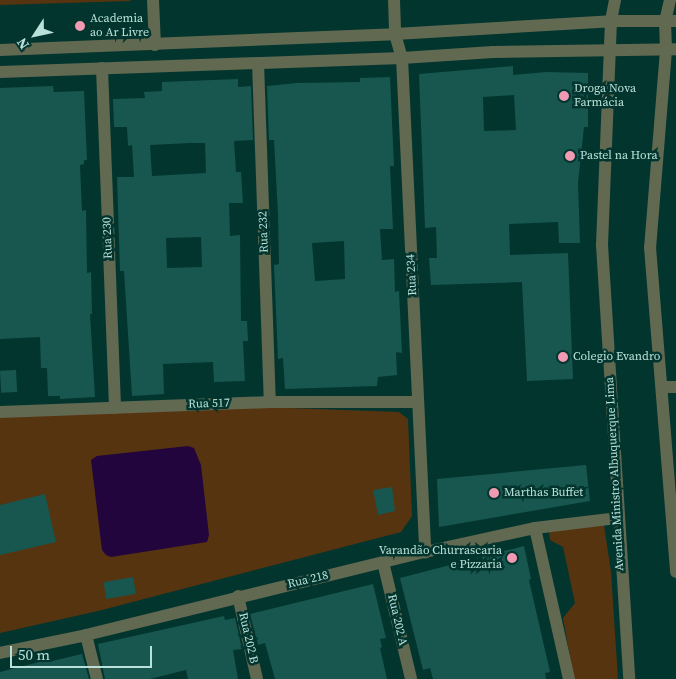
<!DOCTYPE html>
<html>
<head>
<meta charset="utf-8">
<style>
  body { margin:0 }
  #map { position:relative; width:676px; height:679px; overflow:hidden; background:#03352f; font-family:"Source Serif 4",serif }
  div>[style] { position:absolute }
  .green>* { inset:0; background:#573410 }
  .water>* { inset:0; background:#22053c }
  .building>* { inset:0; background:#17574f; transform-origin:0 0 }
  .minor>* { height:12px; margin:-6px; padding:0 6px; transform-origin:6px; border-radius:6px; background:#616951 }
  .dots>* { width:14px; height:14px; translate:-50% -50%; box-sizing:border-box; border:2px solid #03352f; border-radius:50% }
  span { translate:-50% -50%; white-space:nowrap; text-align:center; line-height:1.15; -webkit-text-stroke:5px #03352f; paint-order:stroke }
  .poi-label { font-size:12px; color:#b9e0d9 }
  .left { translate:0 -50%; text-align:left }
  .right { translate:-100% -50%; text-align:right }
  .street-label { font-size:12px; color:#b9e0d9 }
  .north { position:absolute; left:10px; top:10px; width:50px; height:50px; -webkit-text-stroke:4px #03352f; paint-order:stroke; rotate:235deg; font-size:14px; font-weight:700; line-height:20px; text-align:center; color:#b9e0d9 }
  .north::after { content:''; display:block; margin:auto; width:18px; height:22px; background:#b9e0d9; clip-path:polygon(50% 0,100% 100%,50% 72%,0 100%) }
  .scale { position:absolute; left:10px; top:646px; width:142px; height:22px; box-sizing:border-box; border:2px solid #b9e0d9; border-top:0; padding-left:6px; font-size:15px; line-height:18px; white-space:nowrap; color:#b9e0d9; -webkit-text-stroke:4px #03352f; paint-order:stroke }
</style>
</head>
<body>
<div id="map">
  <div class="green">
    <i style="clip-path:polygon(0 0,130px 0,131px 1px,0 5px)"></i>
    <i style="clip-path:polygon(237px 406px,399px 412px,408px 419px,412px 516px,401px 532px,98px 611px,0 633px,0 416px)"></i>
    <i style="clip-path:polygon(604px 525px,611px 572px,618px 679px,574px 679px,563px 618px,575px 603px,563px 547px,550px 540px,549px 531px)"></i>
  </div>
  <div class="water">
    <i style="clip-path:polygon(188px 446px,194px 448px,201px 465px,209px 535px,207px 542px,111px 557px,106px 555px,102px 550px,91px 460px,97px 456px)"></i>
  </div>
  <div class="building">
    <i style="clip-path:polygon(evenodd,513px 66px,513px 75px,547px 72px,588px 73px,588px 127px,584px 127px,578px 183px,580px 243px,559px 243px,558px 222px,509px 224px,510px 255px,568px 253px,573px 379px,527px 381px,522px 282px,431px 285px,429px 258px,437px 258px,436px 227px,425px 228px,419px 74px,513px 66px,514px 95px,516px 130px,484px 131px,483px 97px,514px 95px)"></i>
    <i style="clip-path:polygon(evenodd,390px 77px,394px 166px,390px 166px,393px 229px,380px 229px,382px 260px,394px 259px,395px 292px,399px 291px,402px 353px,396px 352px,397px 375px,378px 377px,377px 386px,285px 389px,283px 358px,278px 359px,274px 265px,279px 264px,278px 214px,274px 140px,269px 140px,267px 86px,297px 83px,360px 82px,360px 78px,390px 77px,344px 241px,345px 279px,315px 281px,312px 243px,344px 241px)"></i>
    <i style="clip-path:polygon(evenodd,238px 79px,238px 87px,251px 86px,253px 140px,234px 141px,236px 172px,241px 172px,243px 203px,229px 203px,230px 236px,240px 235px,241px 321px,247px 321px,248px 341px,243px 341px,245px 381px,214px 382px,213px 362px,163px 364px,164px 394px,132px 396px,124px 271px,120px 271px,117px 177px,134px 177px,132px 145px,128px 146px,127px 127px,114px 127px,113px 99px,145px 98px,144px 92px,162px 91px,162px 82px,238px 79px,190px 143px,205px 143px,206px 173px,152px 176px,150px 145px,190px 143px,238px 79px,201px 237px,202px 267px,167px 268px,166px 238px,201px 237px)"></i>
    <i style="clip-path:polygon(53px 86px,54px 92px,84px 91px,87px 160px,84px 160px,84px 164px,80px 165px,82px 211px,86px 210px,87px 273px,91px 272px,92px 314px,90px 314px,95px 397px,60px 399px,60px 396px,48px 396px,47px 368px,41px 368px,40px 337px,0 339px,0 88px)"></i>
    <i style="left:16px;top:370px;width:22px;height:16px;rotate:87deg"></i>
    <i style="clip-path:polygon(586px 465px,590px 501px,439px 527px,437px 479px)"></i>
    <i style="clip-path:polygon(392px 487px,395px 511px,378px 515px,373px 490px)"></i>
    <i style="clip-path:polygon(45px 494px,56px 542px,0 555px,0 505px)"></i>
    <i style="clip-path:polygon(524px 546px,531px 579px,529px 580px,531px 589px,550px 672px,545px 673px,546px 679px,433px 679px,430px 668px,423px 670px,400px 578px)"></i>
    <i style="left:133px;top:577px;width:17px;height:30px;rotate:80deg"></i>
    <i style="clip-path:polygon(373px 584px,386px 638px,380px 639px,382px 647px,380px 648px,387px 679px,275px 679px,265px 643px,258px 645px,250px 614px)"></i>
    <i style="clip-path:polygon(224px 616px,225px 620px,235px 618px,242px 649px,233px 650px,238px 679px,188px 679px,186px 670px,150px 679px,105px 679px,98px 644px)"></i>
    <i style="clip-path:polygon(82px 654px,89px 679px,0 679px,0 672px,47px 660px,48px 662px)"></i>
  </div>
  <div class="minor">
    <i style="left:153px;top:0;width:45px;rotate:87.5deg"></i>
    <i style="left:394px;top:0;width:34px;rotate:88deg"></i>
    <i style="left:395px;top:34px;width:25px;rotate:74deg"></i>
    <i style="left:402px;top:58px;width:495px;rotate:87.3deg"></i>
    <i style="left:615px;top:0;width:21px;rotate:101deg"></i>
    <i style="left:611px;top:21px;width:224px;rotate:92.3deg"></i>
    <i style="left:602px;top:245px;width:435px;rotate:86.4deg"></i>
    <i style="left:670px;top:0;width:22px;rotate:103deg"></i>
    <i style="left:665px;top:21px;width:29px;rotate:88deg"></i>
    <i style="left:666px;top:50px;width:198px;rotate:94.6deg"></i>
    <i style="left:650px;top:247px;width:326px;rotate:85.4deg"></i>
    <i style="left:0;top:50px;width:395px;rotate:-2.3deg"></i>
    <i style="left:395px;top:34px;width:216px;rotate:-3.4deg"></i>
    <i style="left:611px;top:21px;width:65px"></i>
    <i style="left:258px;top:63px;width:339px;rotate:88deg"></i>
    <i style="left:102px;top:68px;width:340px;rotate:87.8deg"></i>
    <i style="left:0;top:72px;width:402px;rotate:-2deg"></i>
    <i style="left:402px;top:58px;width:91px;rotate:-3.8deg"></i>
    <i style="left:493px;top:52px;width:183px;rotate:-0.9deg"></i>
    <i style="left:662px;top:387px;width:14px"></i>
    <i style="left:0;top:412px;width:270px;rotate:-2.1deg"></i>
    <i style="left:270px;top:402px;width:148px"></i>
    <i style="left:535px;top:528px;width:155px;rotate:77.3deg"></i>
    <i style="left:383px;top:562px;width:120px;rotate:76.5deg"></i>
    <i style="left:238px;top:596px;width:85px;rotate:77.1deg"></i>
    <i style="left:86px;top:635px;width:45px;rotate:76deg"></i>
    <i style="left:0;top:653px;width:88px;rotate:-11.8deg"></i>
    <i style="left:86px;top:635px;width:349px;rotate:-13.8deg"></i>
    <i style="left:425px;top:552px;width:113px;rotate:-12.3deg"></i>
    <i style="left:535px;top:528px;width:84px;rotate:-6.9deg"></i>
  </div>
  <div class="dots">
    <i style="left:80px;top:26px;background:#f19ab1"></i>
    <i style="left:564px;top:96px;background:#f19ab1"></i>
    <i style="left:570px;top:156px;background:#f19ab1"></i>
    <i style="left:563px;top:357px;background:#f19ab1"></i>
    <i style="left:494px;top:493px;background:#f19ab1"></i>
    <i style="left:512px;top:558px;background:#f19ab1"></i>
  </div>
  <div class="poi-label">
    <span class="left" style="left:90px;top:26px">Academia<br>ao Ar Livre</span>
    <span class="left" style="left:574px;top:96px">Droga Nova<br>Farmácia</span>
    <span class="left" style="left:580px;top:156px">Pastel na Hora</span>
    <span class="left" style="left:573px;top:357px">Colegio Evandro</span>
    <span class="left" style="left:504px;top:493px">Marthas Buffet</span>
    <span class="right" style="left:502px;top:558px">Varandão Churrascaria<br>e Pizzaria</span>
  </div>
  <div class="street-label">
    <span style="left:264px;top:232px;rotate:-92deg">Rua 232</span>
    <span style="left:108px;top:238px;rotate:-92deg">Rua 230</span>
    <span style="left:412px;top:275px;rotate:-93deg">Rua 234</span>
    <span style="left:209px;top:404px;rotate:-2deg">Rua 517</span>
    <span style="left:615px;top:474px;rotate:-93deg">Avenida Ministro Albuquerque Lima</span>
    <span style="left:308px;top:580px;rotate:-13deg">Rua 218</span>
    <span style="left:397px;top:620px;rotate:77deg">Rua 202 A</span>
    <span style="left:248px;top:638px;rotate:77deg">Rua 202 B</span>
  </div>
  <div class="north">N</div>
  <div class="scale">50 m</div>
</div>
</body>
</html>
